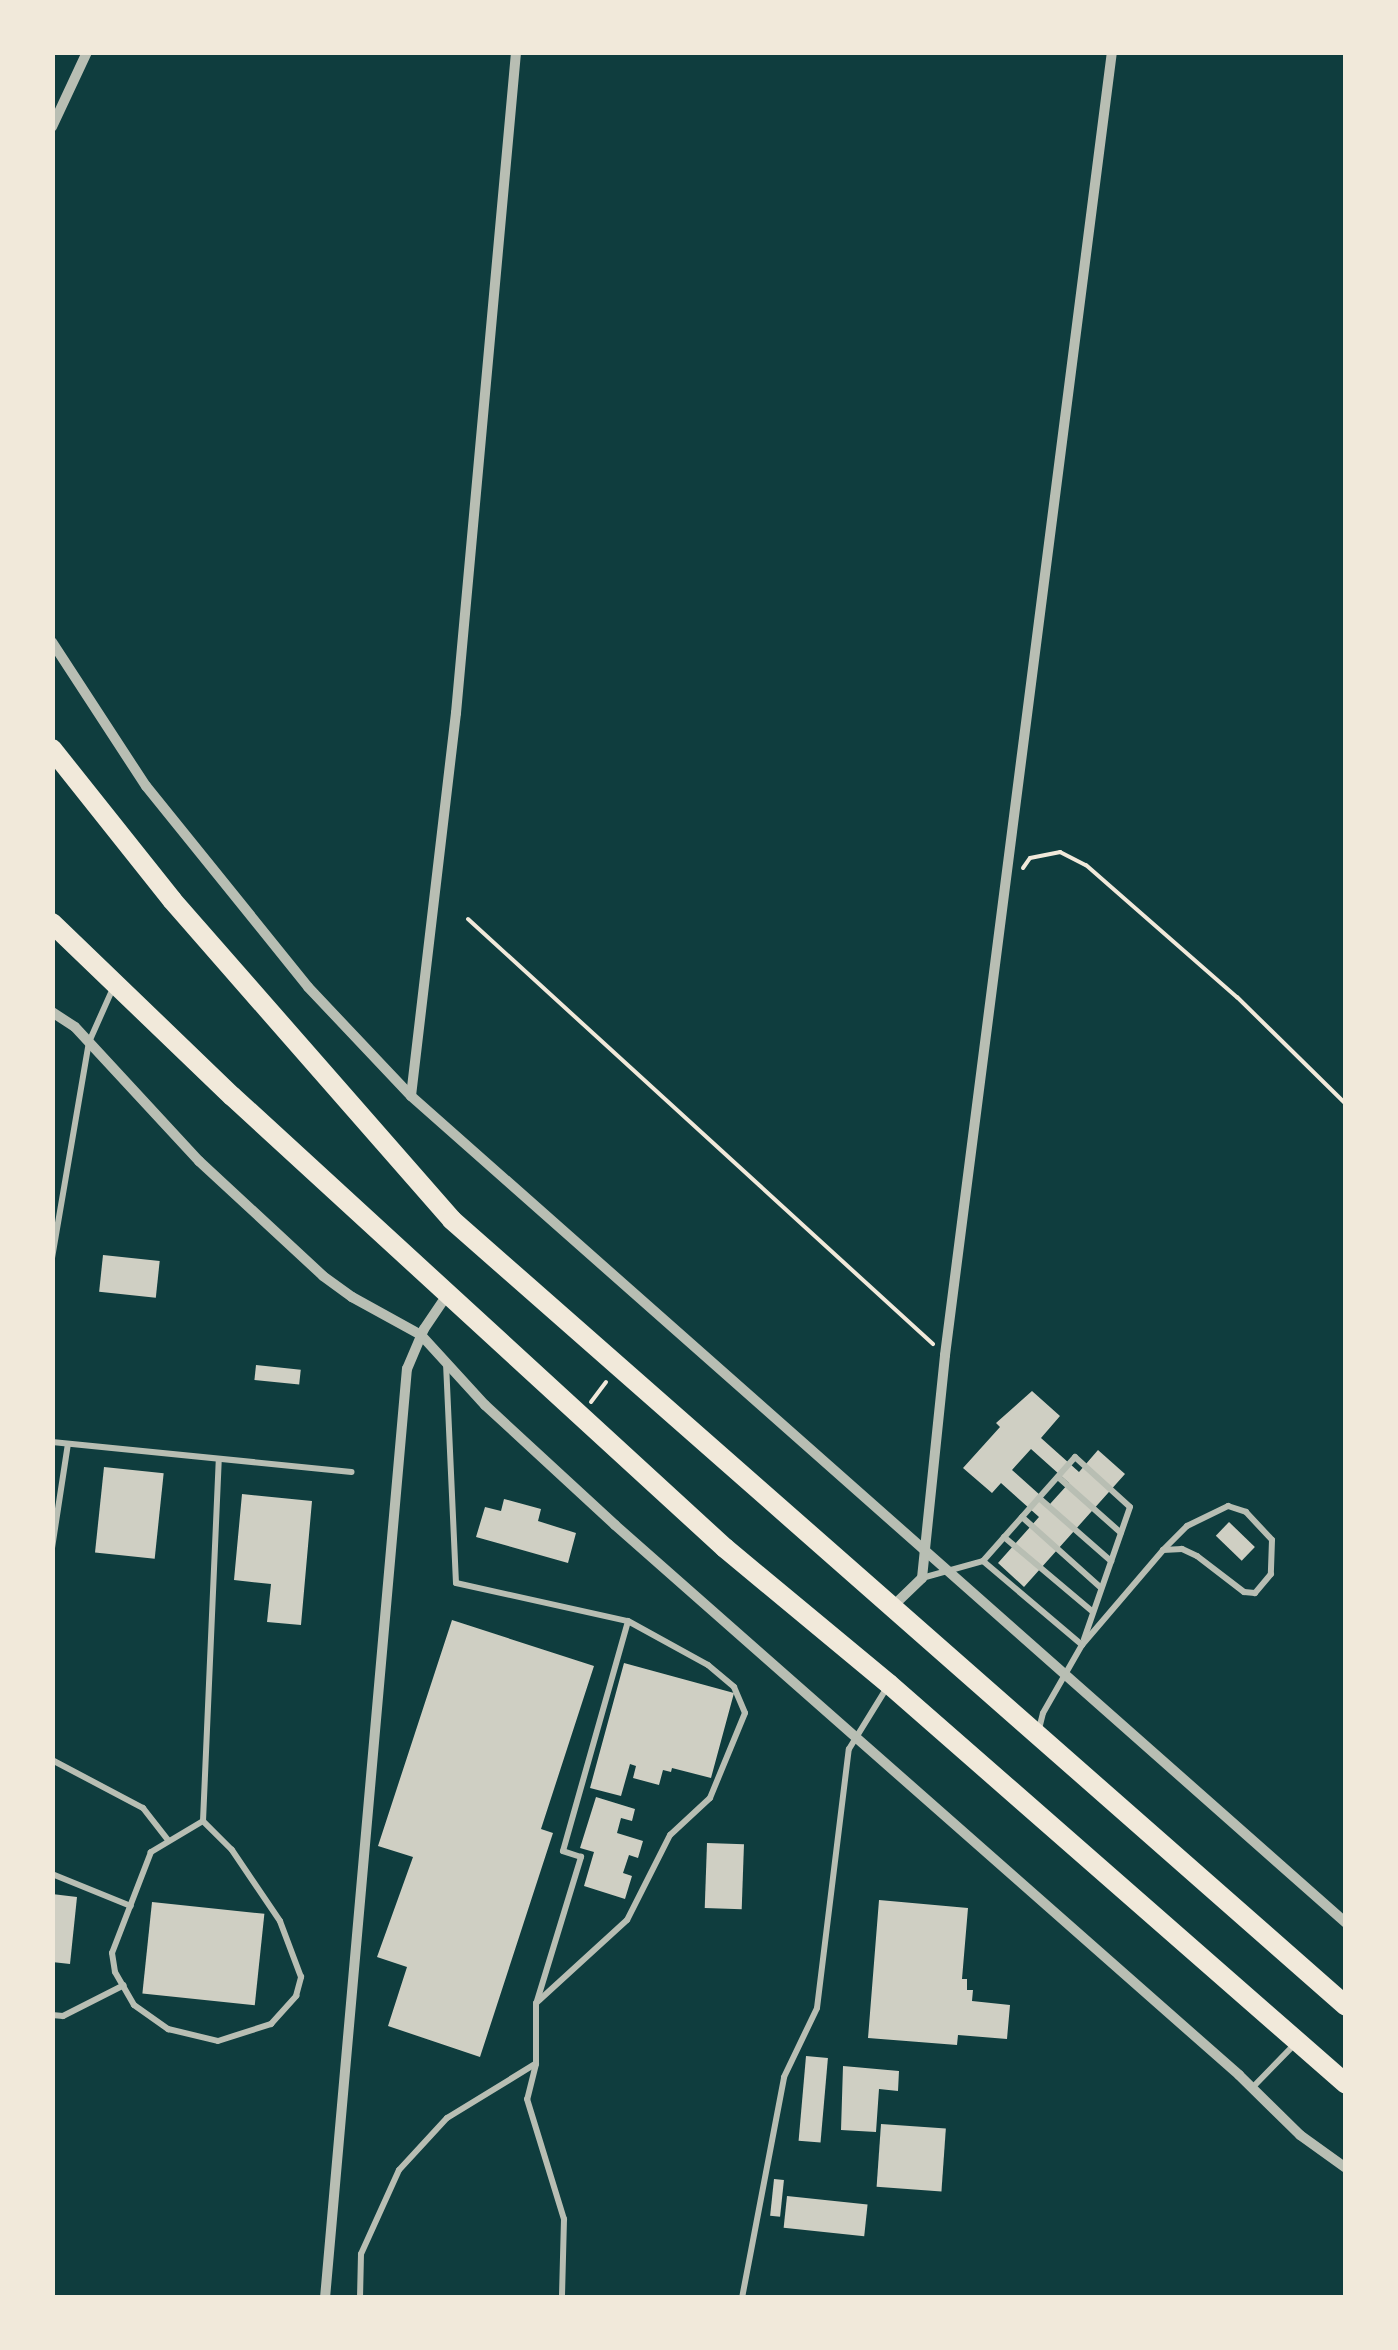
<!DOCTYPE html>
<html>
<head>
<meta charset="utf-8">
<style>
  body { margin:0 }
  #map { position:relative; width:1398px; height:2350px; overflow:hidden; background:#0f3d3e; font-family:"Sofia Sans Condensed",sans-serif }
  div>[style] { position:absolute }
  .building>* { inset:0; background:#cfcfc3; transform-origin:0 0 }
  .path>* { height:4px; margin:-2px; padding:0 2px; transform-origin:2px; border-radius:2px; background:#f1e9da }
  .service>* { height:6px; margin:-3px; padding:0 3px; transform-origin:3px; border-radius:3px; background:#b8beb3 }
  .minor>* { height:10px; margin:-5px; padding:0 5px; transform-origin:5px; border-radius:5px; background:#b8beb3 }
  .primary>* { height:20px; margin:-10px; padding:0 10px; transform-origin:10px; border-radius:10px; background:#f1e9da }
  span { translate:-50% -50%; white-space:nowrap; text-align:center; line-height:1.15; -webkit-text-stroke:8px #f1e9da; paint-order:stroke }
  .frame { position:absolute; inset:0; border:55px solid #f1e9da; pointer-events:none }
</style>
</head>
<body>
<div id="map">
  <div class="building">
    <i style="left:103px;top:1255px;width:57px;height:37px;rotate:6deg"></i>
    <i style="left:256px;top:1365px;width:45px;height:15px;rotate:6deg"></i>
    <i style="clip-path:polygon(evenodd,1032px 1391px,1060px 1416px,1041px 1438px,1079px 1472px,1098px 1450px,1125px 1474px,1024px 1587px,998px 1563px,1039px 1517px,1001px 1483px,992px 1493px,963px 1468px,1000px 1427px,996px 1423px,1032px 1391px,1031px 1449px,1069px 1483px,1050px 1504px,1012px 1470px,1031px 1449px)"></i>
    <i style="left:104px;top:1467px;width:60px;height:86px;rotate:6deg"></i>
    <i style="clip-path:polygon(242px 1494px,312px 1501px,301px 1625px,267px 1622px,271px 1584px,234px 1580px)"></i>
    <i style="clip-path:polygon(504px 1499px,541px 1509px,538px 1521px,576px 1533px,568px 1563px,476px 1537px,485px 1507px,501px 1511px)"></i>
    <i style="left:1229px;top:1522px;width:36px;height:19px;rotate:44deg"></i>
    <i style="clip-path:polygon(452px 1620px,594px 1666px,541px 1829px,553px 1833px,480px 2057px,388px 2026px,407px 1967px,377px 1957px,413px 1857px,378px 1846px)"></i>
    <i style="clip-path:polygon(624px 1663px,734px 1693px,711px 1778px,672px 1768px,671px 1772px,663px 1770px,659px 1785px,633px 1778px,636px 1766px,630px 1764px,621px 1796px,590px 1788px)"></i>
    <i style="clip-path:polygon(596px 1797px,635px 1809px,632px 1821px,621px 1818px,617px 1833px,643px 1841px,638px 1858px,629px 1855px,623px 1873px,632px 1876px,625px 1899px,584px 1886px,594px 1852px,580px 1848px)"></i>
    <i style="left:707px;top:1843px;width:37px;height:65px;rotate:2deg"></i>
    <i style="clip-path:polygon(52px 1894px,77px 1897px,70px 1964px,52px 1962px)"></i>
    <i style="clip-path:polygon(879px 1900px,968px 1908px,962px 1979px,967px 1979px,967px 1990px,973px 1990px,972px 2001px,1010px 2005px,1007px 2039px,958px 2035px,957px 2045px,868px 2038px)"></i>
    <i style="left:152px;top:1902px;width:113px;height:92px;rotate:6deg"></i>
    <i style="left:806px;top:2056px;width:22px;height:85px;rotate:5deg"></i>
    <i style="clip-path:polygon(843px 2066px,899px 2071px,898px 2091px,879px 2089px,876px 2132px,841px 2130px)"></i>
    <i style="left:881px;top:2124px;width:65px;height:63px;rotate:4deg"></i>
    <i style="left:774px;top:2179px;width:10px;height:37px;rotate:6deg"></i>
    <i style="left:787px;top:2196px;width:81px;height:32px;rotate:6deg"></i>
  </div>
  <div class="path">
    <i style="left:1023px;top:868px;width:12px;rotate:-55deg"></i>
    <i style="left:1030px;top:858px;width:31px;rotate:-11deg"></i>
    <i style="left:1060px;top:852px;width:29px;rotate:27deg"></i>
    <i style="left:1086px;top:865px;width:201px;rotate:41.2deg"></i>
    <i style="left:1237px;top:997px;width:153px;rotate:44.5deg"></i>
    <i style="left:468px;top:919px;width:630px;rotate:42.43deg"></i>
    <i style="left:591px;top:1402px;width:25px;rotate:-53deg"></i>
  </div>
  <div class="service">
    <i style="left:52px;top:1258px;width:219px;rotate:-80.3deg"></i>
    <i style="left:89px;top:1042px;width:59px;rotate:-66deg"></i>
    <i style="left:446px;top:1363px;width:220px;rotate:87.4deg"></i>
    <i style="left:456px;top:1583px;width:176px;rotate:12.5deg"></i>
    <i style="left:628px;top:1621px;width:91px;rotate:28.8deg"></i>
    <i style="left:708px;top:1665px;width:34px;rotate:40deg"></i>
    <i style="left:734px;top:1687px;width:28px;rotate:67deg"></i>
    <i style="left:745px;top:1713px;width:92px;rotate:112.4deg"></i>
    <i style="left:710px;top:1798px;width:54px;rotate:137.2deg"></i>
    <i style="left:670px;top:1835px;width:95px;rotate:116.8deg"></i>
    <i style="left:627px;top:1920px;width:123px;rotate:137.6deg"></i>
    <i style="left:536px;top:2003px;width:61px;rotate:90deg"></i>
    <i style="left:536px;top:2064px;width:36px;rotate:104deg"></i>
    <i style="left:527px;top:2099px;width:126px;rotate:72.9deg"></i>
    <i style="left:564px;top:2219px;width:79px;rotate:91.5deg"></i>
    <i style="left:52px;top:1442px;width:301px;rotate:5.7deg"></i>
    <i style="left:1058px;top:1477px;width:84px;rotate:41.6deg"></i>
    <i style="left:1039px;top:1498px;width:96px;rotate:41.2deg"></i>
    <i style="left:1022px;top:1517px;width:106px;rotate:41.9deg"></i>
    <i style="left:1004px;top:1537px;width:116px;rotate:40.1deg"></i>
    <i style="left:52px;top:1548px;width:105px;rotate:-81.3deg"></i>
    <i style="left:983px;top:1561px;width:139px;rotate:-48.5deg"></i>
    <i style="left:1075px;top:1457px;width:74px;rotate:42.3deg"></i>
    <i style="left:1130px;top:1507px;width:140px;rotate:109.2deg"></i>
    <i style="left:922px;top:1578px;width:63px;rotate:-15.6deg"></i>
    <i style="left:983px;top:1561px;width:130px;rotate:40.3deg"></i>
    <i style="left:1039px;top:1729px;width:16px;rotate:-76deg"></i>
    <i style="left:1043px;top:1713px;width:78px;rotate:-60.2deg"></i>
    <i style="left:1082px;top:1645px;width:125px;rotate:-49.5deg"></i>
    <i style="left:1163px;top:1550px;width:34px;rotate:-45deg"></i>
    <i style="left:1187px;top:1526px;width:46px;rotate:-26deg"></i>
    <i style="left:1228px;top:1506px;width:19px;rotate:18deg"></i>
    <i style="left:1246px;top:1512px;width:38px;rotate:47deg"></i>
    <i style="left:1272px;top:1540px;width:34px;rotate:92deg"></i>
    <i style="left:1271px;top:1574px;width:25px;rotate:130deg"></i>
    <i style="left:1255px;top:1593px;width:11px;rotate:-175deg"></i>
    <i style="left:1244px;top:1592px;width:59px;rotate:-142.5deg"></i>
    <i style="left:1197px;top:1556px;width:17px;rotate:-155deg"></i>
    <i style="left:1182px;top:1549px;width:19px;rotate:177deg"></i>
    <i style="left:52px;top:1760px;width:103px;rotate:27.8deg"></i>
    <i style="left:143px;top:1808px;width:41px;rotate:52deg"></i>
    <i style="left:203px;top:1821px;width:61px;rotate:149.2deg"></i>
    <i style="left:151px;top:1852px;width:108px;rotate:111.1deg"></i>
    <i style="left:112px;top:1953px;width:19px;rotate:81deg"></i>
    <i style="left:115px;top:1972px;width:38px;rotate:60deg"></i>
    <i style="left:134px;top:2005px;width:42px;rotate:35.2deg"></i>
    <i style="left:168px;top:2029px;width:51px;rotate:13.5deg"></i>
    <i style="left:218px;top:2041px;width:56px;rotate:-17.8deg"></i>
    <i style="left:271px;top:2024px;width:38px;rotate:-48deg"></i>
    <i style="left:296px;top:1996px;width:20px;rotate:-75deg"></i>
    <i style="left:301px;top:1977px;width:60px;rotate:-110.6deg"></i>
    <i style="left:280px;top:1921px;width:86px;rotate:-124.1deg"></i>
    <i style="left:232px;top:1850px;width:41px;rotate:-135deg"></i>
    <i style="left:203px;top:1821px;width:362px;rotate:-87.5deg"></i>
    <i style="left:52px;top:1874px;width:85px;rotate:22.1deg"></i>
    <i style="left:537px;top:2001px;width:151px;rotate:-73deg"></i>
    <i style="left:581px;top:1857px;width:19px;rotate:-162deg"></i>
    <i style="left:563px;top:1851px;width:239px;rotate:-74.2deg"></i>
    <i style="left:52px;top:2015px;width:11px;rotate:5deg"></i>
    <i style="left:63px;top:2016px;width:68px;rotate:-26.9deg"></i>
    <i style="left:1253px;top:2087px;width:57px;rotate:-45.7deg"></i>
    <i style="left:360px;top:2298px;width:44px;rotate:-88.7deg"></i>
    <i style="left:361px;top:2254px;width:92px;rotate:-65.7deg"></i>
    <i style="left:399px;top:2170px;width:71px;rotate:-47.3deg"></i>
    <i style="left:447px;top:2118px;width:103px;rotate:-31.5deg"></i>
    <i style="left:742px;top:2298px;width:225px;rotate:-79.2deg"></i>
    <i style="left:784px;top:2077px;width:76px;rotate:-64.4deg"></i>
    <i style="left:817px;top:2008px;width:261px;rotate:-83deg"></i>
    <i style="left:849px;top:1749px;width:70px;rotate:-58.3deg"></i>
  </div>
  <div class="minor">
    <i style="left:52px;top:127px;width:83px;rotate:-65deg"></i>
    <i style="left:52px;top:642px;width:172px;rotate:56.9deg"></i>
    <i style="left:146px;top:786px;width:258px;rotate:51.1deg"></i>
    <i style="left:308px;top:987px;width:150px;rotate:46.6deg"></i>
    <i style="left:411px;top:1096px;width:1248px;rotate:41.49deg"></i>
    <i style="left:52px;top:1012px;width:27px;rotate:33deg"></i>
    <i style="left:75px;top:1027px;width:183px;rotate:47.2deg"></i>
    <i style="left:199px;top:1161px;width:169px;rotate:42.8deg"></i>
    <i style="left:323px;top:1276px;width:36px;rotate:36deg"></i>
    <i style="left:352px;top:1297px;width:79px;rotate:28.8deg"></i>
    <i style="left:421px;top:1335px;width:95px;rotate:47.6deg"></i>
    <i style="left:485px;top:1405px;width:177px;rotate:42.7deg"></i>
    <i style="left:615px;top:1525px;width:832px;rotate:41.39deg"></i>
    <i style="left:1239px;top:2075px;width:86px;rotate:44.5deg"></i>
    <i style="left:1300px;top:2135px;width:57px;rotate:35.7deg"></i>
    <i style="left:411px;top:1096px;width:386px;rotate:-83.3deg"></i>
    <i style="left:456px;top:713px;width:664px;rotate:-84.81deg"></i>
    <i style="left:892px;top:1607px;width:42px;rotate:-44deg"></i>
    <i style="left:922px;top:1578px;width:224px;rotate:-84.1deg"></i>
    <i style="left:945px;top:1355px;width:1314px;rotate:-82.7deg"></i>
    <i style="left:325px;top:2298px;width:933px;rotate:-84.96deg"></i>
    <i style="left:407px;top:1369px;width:43px;rotate:-67deg"></i>
    <i style="left:424px;top:1329px;width:41px;rotate:-55.9deg"></i>
  </div>
  <div class="primary">
    <i style="left:52px;top:749px;width:193px;rotate:51.5deg"></i>
    <i style="left:172px;top:900px;width:425px;rotate:48.8deg"></i>
    <i style="left:452px;top:1220px;width:1190px;rotate:41.32deg"></i>
    <i style="left:52px;top:923px;width:250px;rotate:43.9deg"></i>
    <i style="left:232px;top:1096px;width:669px;rotate:42.52deg"></i>
    <i style="left:725px;top:1548px;width:213px;rotate:39.7deg"></i>
    <i style="left:889px;top:1684px;width:607px;rotate:41.19deg"></i>
  </div>
  <div class="frame"></div>
</div>
</body>
</html>
